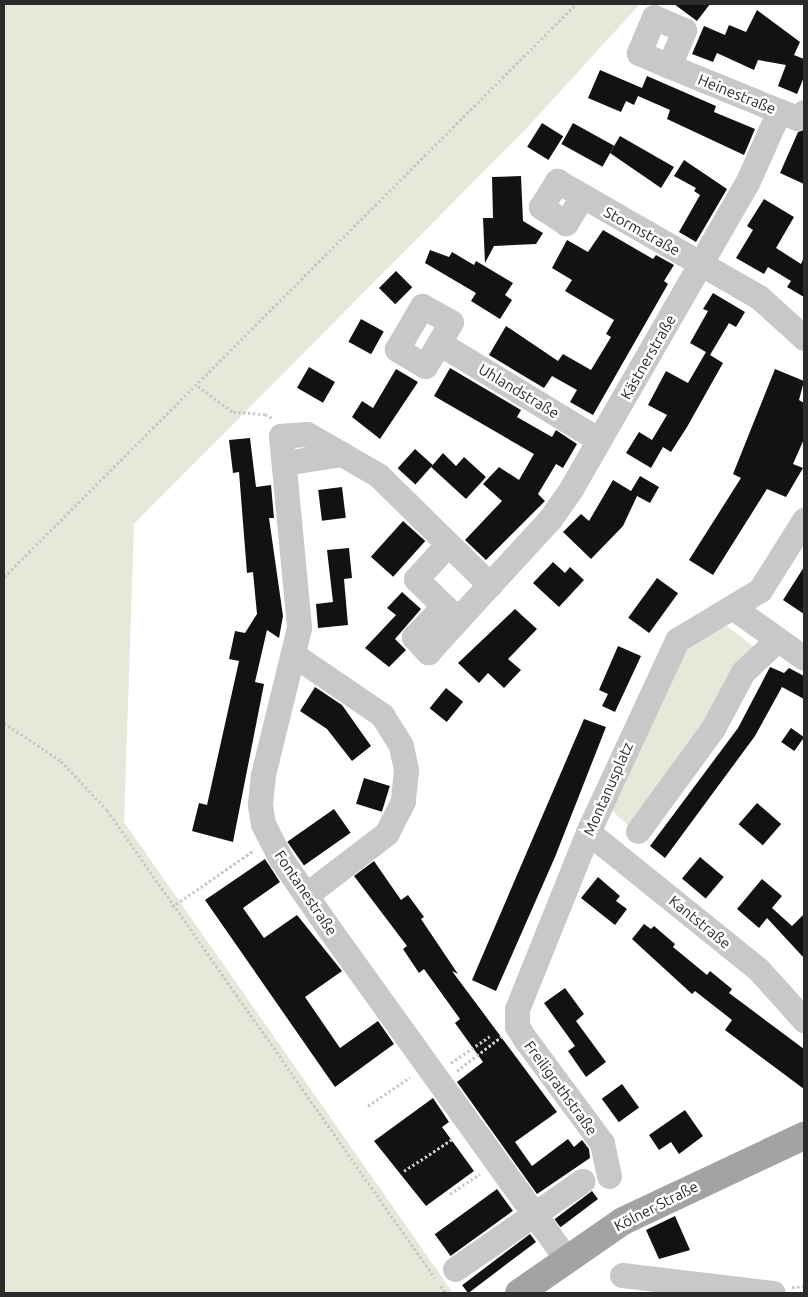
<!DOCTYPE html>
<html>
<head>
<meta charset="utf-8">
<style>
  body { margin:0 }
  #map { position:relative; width:808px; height:1297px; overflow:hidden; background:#fff; font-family:Ubuntu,sans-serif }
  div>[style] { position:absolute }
  .green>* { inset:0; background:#e5e9d9 }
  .building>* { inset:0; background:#121212; transform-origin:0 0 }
  .path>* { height:3px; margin-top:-1.5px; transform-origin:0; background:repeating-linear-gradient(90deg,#c8c8c8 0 2.5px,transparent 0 5px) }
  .minor>* { height:25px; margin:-12.5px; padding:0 12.5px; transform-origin:12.5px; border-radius:12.5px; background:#c8c8c8 }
  .major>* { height:28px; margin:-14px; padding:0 14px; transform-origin:14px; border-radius:14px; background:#a3a3a3 }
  span { translate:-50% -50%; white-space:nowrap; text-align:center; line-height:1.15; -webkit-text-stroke:5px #fff; paint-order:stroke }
  .street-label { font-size:15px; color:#2b2b2b }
  .frame { position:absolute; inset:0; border:5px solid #2b2b2b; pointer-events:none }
</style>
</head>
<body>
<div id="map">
  <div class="green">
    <i style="clip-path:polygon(4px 4px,640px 4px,524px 131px,131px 527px,134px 525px,124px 822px,453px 1293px,4px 1293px)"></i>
    <i style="clip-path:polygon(727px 626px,756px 649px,632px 829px,609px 808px,681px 654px,699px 636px)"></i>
  </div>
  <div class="building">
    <i style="clip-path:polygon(674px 4px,710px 4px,697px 21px)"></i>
    <i style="clip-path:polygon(757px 10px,800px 42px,794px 55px,804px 59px,804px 77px,797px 94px,778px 86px,786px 65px,758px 60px,754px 70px,717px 53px,713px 62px,692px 54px,704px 26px,725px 35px,729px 25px,746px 32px)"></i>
    <i style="clip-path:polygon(600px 70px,642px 88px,647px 76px,716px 106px,714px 112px,755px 129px,744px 155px,667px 119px,670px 110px,638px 96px,634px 105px,626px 101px,621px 112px,588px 98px)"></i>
    <i style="left:542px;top:123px;width:25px;height:28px;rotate:32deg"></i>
    <i style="left:573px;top:123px;width:47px;height:24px;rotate:29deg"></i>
    <i style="clip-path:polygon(804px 130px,804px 184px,780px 173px,798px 132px)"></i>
    <i style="clip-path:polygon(620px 136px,674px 167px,661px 188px,610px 153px)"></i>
    <i style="clip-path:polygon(684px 160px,727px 189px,696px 242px,679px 232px,700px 195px,694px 191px,696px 188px,674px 176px)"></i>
    <i style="clip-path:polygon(521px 176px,523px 221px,543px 233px,536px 244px,494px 246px,485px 263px,483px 218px,493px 218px,492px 177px)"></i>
    <i style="clip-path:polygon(764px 199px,794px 217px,776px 248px,801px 264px,804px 257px,804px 297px,787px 287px,791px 281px,768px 267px,764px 274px,736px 258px,753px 230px,747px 226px)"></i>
    <i style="clip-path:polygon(603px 230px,653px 259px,656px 255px,674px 265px,664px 281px,668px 284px,593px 415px,570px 402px,577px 390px,552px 376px,544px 388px,489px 355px,506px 326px,558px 361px,563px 354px,591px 370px,611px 337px,606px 334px,614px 320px,565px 291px,572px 280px,552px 268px,567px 240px,588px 252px)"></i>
    <i style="clip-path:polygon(430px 250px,449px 257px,452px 252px,474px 265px,476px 261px,513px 283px,505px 295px,512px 300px,500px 319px,471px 301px,476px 293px,425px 263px)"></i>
    <i style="left:396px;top:271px;width:23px;height:24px;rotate:45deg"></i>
    <i style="clip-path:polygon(713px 293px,745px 312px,736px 327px,729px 323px,710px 355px,723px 363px,687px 427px,671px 452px,663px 447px,651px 468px,626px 453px,639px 432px,652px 440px,667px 415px,648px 405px,666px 371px,688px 383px,706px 352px,690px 343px,708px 311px,703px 309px)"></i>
    <i style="left:361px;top:319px;width:26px;height:26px;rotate:29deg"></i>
    <i style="left:309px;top:367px;width:30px;height:24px;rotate:30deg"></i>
    <i style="clip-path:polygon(450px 368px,521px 410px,517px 417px,552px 437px,556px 430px,577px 444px,563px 468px,556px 464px,538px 494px,545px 501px,486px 560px,465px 540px,502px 501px,483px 484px,499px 467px,519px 480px,534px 454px,434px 396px)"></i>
    <i style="clip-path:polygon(396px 369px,418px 382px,380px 439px,352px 417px,362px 401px,373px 408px)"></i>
    <i style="clip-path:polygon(775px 369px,804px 381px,799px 400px,804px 403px,804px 439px,793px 464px,803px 468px,786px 497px,767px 489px,713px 575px,689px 560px,741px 478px,733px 474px)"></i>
    <i style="clip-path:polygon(250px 438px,256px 487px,271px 485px,274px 518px,269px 518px,283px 616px,279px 638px,267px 630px,255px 682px,264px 684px,233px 842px,192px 831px,199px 803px,207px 805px,239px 661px,229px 659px,235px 631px,245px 633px,257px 614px,253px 572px,247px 573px,239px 472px,233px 473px,229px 440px)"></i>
    <i style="left:415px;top:449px;width:24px;height:26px;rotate:42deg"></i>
    <i style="clip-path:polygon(443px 453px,456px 466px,464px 457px,486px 477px,466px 499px,431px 467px)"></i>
    <i style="clip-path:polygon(640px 476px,659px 487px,650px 503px,637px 496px,623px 526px,591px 559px,563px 532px,581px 514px,589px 521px,613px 480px,631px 491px)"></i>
    <i style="left:342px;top:487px;width:31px;height:24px;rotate:83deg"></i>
    <i style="left:403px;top:521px;width:30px;height:48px;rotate:42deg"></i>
    <i style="clip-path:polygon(349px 548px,352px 578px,344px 579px,348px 625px,318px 628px,316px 604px,333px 602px,327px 550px)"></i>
    <i style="clip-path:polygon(553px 562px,565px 573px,570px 567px,584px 580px,559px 607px,533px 583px)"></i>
    <i style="clip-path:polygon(804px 567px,804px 614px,783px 600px)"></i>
    <i style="left:657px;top:578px;width:26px;height:49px;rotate:36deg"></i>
    <i style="clip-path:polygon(402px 592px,421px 609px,395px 639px,406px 650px,389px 667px,365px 648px,396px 615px,387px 608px)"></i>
    <i style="clip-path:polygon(515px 609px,537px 629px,508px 659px,521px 670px,504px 688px,488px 673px,479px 683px,458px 663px)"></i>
    <i style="clip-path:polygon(618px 646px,641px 656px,615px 712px,602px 706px,608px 694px,599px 690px)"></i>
    <i style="clip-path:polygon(770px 667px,784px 673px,789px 668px,804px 676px,804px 699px,782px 687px,755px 736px,665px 858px,650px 846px,738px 728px)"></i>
    <i style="clip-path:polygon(315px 687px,342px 705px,371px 746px,352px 761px,327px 729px,300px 711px)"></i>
    <i style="left:446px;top:688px;width:22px;height:26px;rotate:39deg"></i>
    <i style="clip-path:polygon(584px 719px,606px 727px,555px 857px,496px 991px,472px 980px)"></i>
    <i style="left:791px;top:728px;width:16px;height:17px;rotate:35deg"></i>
    <i style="left:364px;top:778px;width:27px;height:27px;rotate:17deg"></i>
    <i style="left:757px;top:803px;width:32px;height:28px;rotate:41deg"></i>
    <i style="left:334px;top:809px;width:29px;height:57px;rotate:55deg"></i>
    <i style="left:700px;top:857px;width:31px;height:28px;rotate:40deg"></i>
    <i style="clip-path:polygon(265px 859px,280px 882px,243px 908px,264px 938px,297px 915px,342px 971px,305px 997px,340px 1048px,378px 1021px,394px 1044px,335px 1087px,205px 900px)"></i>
    <i style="clip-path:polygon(374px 861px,401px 900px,408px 895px,424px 917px,421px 919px,458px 974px,452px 971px,557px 1112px,515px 1142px,532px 1166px,568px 1139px,574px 1147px,582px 1140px,589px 1149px,590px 1158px,537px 1194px,457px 1082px,483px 1062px,455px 1023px,460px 1019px,424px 969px,419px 973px,403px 949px,407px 946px,354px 876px)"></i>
    <i style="clip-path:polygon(598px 877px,620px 896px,616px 901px,627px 909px,615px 925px,581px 898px)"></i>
    <i style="clip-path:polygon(762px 879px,782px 896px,772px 908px,792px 926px,804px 914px,804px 958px,767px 918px,759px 928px,737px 909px)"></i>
    <i style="clip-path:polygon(644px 924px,651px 929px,654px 926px,675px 944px,673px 947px,707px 975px,710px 971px,732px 989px,729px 993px,804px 1049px,804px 1089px,725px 1030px,732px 1020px,695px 991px,692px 994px,632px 939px)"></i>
    <i style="clip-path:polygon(565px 988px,584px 1014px,576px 1021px,606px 1062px,586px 1077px,568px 1051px,575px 1046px,544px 1003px)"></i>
    <i style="left:622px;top:1084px;width:29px;height:25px;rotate:54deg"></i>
    <i style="clip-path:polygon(433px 1098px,449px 1122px,442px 1127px,474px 1171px,426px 1206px,374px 1141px)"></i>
    <i style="clip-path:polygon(685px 1110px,703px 1136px,679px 1154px,671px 1142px,659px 1150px,649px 1135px)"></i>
    <i style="left:497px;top:1189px;width:27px;height:77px;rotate:54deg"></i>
    <i style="left:592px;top:1191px;width:10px;height:47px;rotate:53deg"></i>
    <i style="clip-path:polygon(675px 1216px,690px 1250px,659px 1259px,646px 1230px)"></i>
    <i style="left:530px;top:1234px;width:10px;height:85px;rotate:53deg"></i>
  </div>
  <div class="path">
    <i style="left:198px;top:386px;width:44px;rotate:36.6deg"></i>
    <i style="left:233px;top:412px;width:32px;rotate:4deg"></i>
    <i style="left:265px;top:414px;width:8px;rotate:30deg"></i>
    <i style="left:4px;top:577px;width:810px;rotate:-45.05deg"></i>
    <i style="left:4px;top:723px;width:69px;rotate:33.7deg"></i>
    <i style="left:61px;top:761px;width:67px;rotate:46.8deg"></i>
    <i style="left:107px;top:810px;width:571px;rotate:54.98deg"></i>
    <i style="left:172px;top:907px;width:100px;rotate:-34.8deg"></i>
    <i style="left:451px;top:1063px;width:47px;rotate:-34.7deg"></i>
    <i style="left:457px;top:1071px;width:56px;rotate:-37.7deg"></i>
    <i style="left:368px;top:1106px;width:51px;rotate:-34.6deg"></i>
    <i style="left:404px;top:1171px;width:60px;rotate:-33.4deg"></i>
    <i style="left:450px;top:1194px;width:36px;rotate:-34deg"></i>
    <i style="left:440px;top:1286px;width:9px;rotate:49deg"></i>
    <i style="left:792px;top:1287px;width:12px;rotate:-5deg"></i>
  </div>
  <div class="minor">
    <i style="left:669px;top:66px;width:39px;rotate:-67deg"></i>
    <i style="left:684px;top:30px;width:33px;rotate:-157deg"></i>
    <i style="left:654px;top:17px;width:39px;rotate:113deg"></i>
    <i style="left:639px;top:53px;width:33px;rotate:23deg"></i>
    <i style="left:669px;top:66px;width:119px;rotate:22.2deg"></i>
    <i style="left:779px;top:111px;width:19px;rotate:21deg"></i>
    <i style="left:797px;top:118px;width:9px;rotate:-41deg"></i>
    <i style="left:582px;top:197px;width:31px;rotate:122deg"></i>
    <i style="left:566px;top:223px;width:30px;rotate:-147deg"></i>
    <i style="left:541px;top:207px;width:31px;rotate:-58deg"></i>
    <i style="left:557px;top:181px;width:233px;rotate:29.9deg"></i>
    <i style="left:759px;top:297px;width:61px;rotate:42.3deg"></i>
    <i style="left:439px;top:343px;width:27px;rotate:121deg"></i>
    <i style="left:425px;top:366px;width:33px;rotate:-149deg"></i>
    <i style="left:397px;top:349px;width:50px;rotate:-59.8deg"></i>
    <i style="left:422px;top:306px;width:33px;rotate:29deg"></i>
    <i style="left:451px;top:322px;width:24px;rotate:120deg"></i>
    <i style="left:439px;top:343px;width:187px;rotate:31.2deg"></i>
    <i style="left:284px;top:463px;width:59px;rotate:-8.8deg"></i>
    <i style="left:490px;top:585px;width:157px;rotate:-135.5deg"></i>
    <i style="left:378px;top:475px;width:82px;rotate:-150deg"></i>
    <i style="left:307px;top:434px;width:26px;rotate:176deg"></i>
    <i style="left:281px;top:436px;width:193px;rotate:84.6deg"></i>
    <i style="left:299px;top:628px;width:151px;rotate:103.8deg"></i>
    <i style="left:263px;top:775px;width:30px;rotate:96deg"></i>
    <i style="left:260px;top:805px;width:19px;rotate:81deg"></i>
    <i style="left:263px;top:824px;width:39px;rotate:63deg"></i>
    <i style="left:281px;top:859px;width:86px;rotate:55.4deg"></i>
    <i style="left:330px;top:930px;width:405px;rotate:54.3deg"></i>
    <i style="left:444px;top:606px;width:39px;rotate:-136deg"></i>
    <i style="left:416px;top:579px;width:47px;rotate:-47.6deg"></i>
    <i style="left:732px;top:607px;width:88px;rotate:35.3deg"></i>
    <i style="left:458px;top:619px;width:19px;rotate:-137deg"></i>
    <i style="left:444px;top:606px;width:43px;rotate:134.1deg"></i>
    <i style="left:414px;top:637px;width:21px;rotate:47deg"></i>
    <i style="left:428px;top:652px;width:45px;rotate:-47.7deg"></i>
    <i style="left:458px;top:619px;width:136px;rotate:-47.4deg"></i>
    <i style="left:550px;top:519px;width:39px;rotate:-55deg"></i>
    <i style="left:572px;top:487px;width:351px;rotate:-60.1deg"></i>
    <i style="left:747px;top:183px;width:79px;rotate:-66deg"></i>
    <i style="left:294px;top:655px;width:107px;rotate:34.3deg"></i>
    <i style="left:382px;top:715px;width:36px;rotate:58deg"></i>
    <i style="left:401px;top:746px;width:25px;rotate:78deg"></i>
    <i style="left:406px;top:770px;width:31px;rotate:96deg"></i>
    <i style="left:403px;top:801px;width:36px;rotate:117deg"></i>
    <i style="left:387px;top:833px;width:102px;rotate:142.6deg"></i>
    <i style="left:638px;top:831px;width:127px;rotate:-53.9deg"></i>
    <i style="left:713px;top:728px;width:64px;rotate:-61.8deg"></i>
    <i style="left:743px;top:672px;width:45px;rotate:-43.2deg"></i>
    <i style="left:588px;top:832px;width:218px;rotate:38.9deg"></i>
    <i style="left:758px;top:969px;width:69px;rotate:48deg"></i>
    <i style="left:609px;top:1176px;width:34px;rotate:-102deg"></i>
    <i style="left:602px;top:1143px;width:129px;rotate:-126.5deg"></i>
    <i style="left:525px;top:1039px;width:15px;rotate:-122deg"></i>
    <i style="left:517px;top:1026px;width:17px;rotate:-90deg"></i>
    <i style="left:517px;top:1009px;width:191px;rotate:-68.1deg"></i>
    <i style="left:588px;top:832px;width:212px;rotate:-65.1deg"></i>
    <i style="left:677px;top:640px;width:97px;rotate:-31.1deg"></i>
    <i style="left:760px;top:590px;width:83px;rotate:-57.8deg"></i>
    <i style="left:455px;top:1269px;width:155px;rotate:-34.7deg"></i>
    <i style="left:622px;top:1275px;width:152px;rotate:6.8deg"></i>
  </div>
  <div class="major">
    <i style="left:519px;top:1293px;width:126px;rotate:-34.7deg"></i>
    <i style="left:623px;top:1221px;width:200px;rotate:-25.2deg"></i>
  </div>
  <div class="street-label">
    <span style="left:737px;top:94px;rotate:22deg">Heinestraße</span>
    <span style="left:642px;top:231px;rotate:29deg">Stormstraße</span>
    <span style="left:648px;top:357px;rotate:-60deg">Kästnerstraße</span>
    <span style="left:519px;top:391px;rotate:31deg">Uhlandstraße</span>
    <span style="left:608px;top:789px;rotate:-66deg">Montanusplatz</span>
    <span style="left:306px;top:893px;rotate:56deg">Fontanestraße</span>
    <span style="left:700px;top:922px;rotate:39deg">Kantstraße</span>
    <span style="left:561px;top:1088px;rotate:54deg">Freiligrathstraße</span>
    <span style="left:656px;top:1206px;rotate:-27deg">Kölner Straße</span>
  </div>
  <div class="frame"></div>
</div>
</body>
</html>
